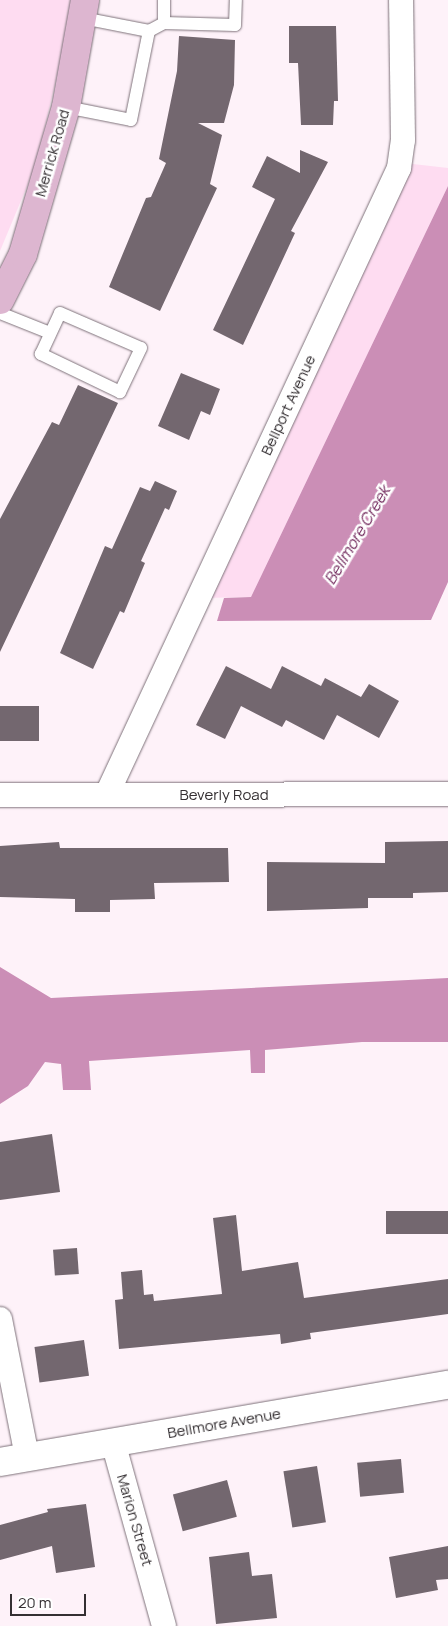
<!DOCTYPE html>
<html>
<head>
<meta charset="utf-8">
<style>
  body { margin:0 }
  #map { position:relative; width:448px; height:1626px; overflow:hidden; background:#fef2f9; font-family:Manrope,sans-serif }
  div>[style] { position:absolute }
  .green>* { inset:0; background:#fedcf1 }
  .water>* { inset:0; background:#cb8eb6 }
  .building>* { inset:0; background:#73676f; transform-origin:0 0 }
  .roads { filter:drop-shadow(0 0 1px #7e727a) drop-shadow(0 0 1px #7e727a) }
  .service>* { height:12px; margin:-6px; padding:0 6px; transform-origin:6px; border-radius:6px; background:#fff }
  .minor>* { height:24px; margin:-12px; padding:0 12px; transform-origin:12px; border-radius:12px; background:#fff }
  .tertiary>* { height:28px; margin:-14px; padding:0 14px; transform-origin:14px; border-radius:14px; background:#fff }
  .primary>* { height:28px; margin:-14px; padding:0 14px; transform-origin:14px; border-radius:14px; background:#ddb6d0 }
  span { translate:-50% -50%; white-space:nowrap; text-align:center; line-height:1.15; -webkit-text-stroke:5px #fff; paint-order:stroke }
  .street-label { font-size:15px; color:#342f32 }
  .water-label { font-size:16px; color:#732b5e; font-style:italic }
  .scale { position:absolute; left:10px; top:1594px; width:76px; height:22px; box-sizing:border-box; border:2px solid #342f32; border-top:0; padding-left:6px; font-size:15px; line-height:18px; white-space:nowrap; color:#342f32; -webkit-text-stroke:4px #fff; paint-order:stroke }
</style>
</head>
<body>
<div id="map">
  <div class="green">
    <i style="clip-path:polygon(0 0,72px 0,71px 18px,35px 167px,0 251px)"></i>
    <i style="clip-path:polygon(404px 163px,448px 168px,448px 186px,251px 597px,202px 598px)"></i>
  </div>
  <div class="water">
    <i style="clip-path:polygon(448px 186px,448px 582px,431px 620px,217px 621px,224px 598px,251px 597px)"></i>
    <i style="clip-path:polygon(0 967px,51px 998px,448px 978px,448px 1042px,362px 1042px,265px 1050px,265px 1073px,251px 1073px,250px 1050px,89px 1061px,91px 1090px,63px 1090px,61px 1064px,45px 1062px,28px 1086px,0 1104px)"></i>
  </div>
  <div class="building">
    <i style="clip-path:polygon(289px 26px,336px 26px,338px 101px,334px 101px,333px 125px,301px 125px,298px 63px,289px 63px)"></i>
    <i style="clip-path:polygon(179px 36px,235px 40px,234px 85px,224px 123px,198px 123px,222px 135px,210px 184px,217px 188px,160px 311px,109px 287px,146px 198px,151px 197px,166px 163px,159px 159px,177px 71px)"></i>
    <i style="clip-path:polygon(300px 150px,328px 162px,291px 231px,295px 233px,243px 345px,213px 330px,275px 199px,252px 187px,267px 156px,300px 173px)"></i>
    <i style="clip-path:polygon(181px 373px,220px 389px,210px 415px,201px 411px,189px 440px,158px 426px)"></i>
    <i style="clip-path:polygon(78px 385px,118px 403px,0 652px,0 519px,52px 422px,59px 425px)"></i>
    <i style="clip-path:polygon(155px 481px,177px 491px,169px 510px,165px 508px,141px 561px,145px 563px,124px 613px,120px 611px,93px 669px,60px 653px,105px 546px,112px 549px,140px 487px,150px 491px)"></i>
    <i style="clip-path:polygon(226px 666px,271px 689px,282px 666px,321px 686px,325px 678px,361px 697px,369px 684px,399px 701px,379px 738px,337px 715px,324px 740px,286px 720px,282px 727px,241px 706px,225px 739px,196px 725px)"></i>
    <i style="left:39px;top:706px;width:35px;height:39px;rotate:90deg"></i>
    <i style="clip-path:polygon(448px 841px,448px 892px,413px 893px,413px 898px,368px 898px,368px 908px,267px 911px,267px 862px,385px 863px,385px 842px)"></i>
    <i style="clip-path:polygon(59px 842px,60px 848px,228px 848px,229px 882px,154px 883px,155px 899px,110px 900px,110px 912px,75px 912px,75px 899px,0 897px,0 846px)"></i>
    <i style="clip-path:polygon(52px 1134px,60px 1192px,0 1200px,0 1142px)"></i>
    <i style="left:448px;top:1211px;width:23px;height:62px;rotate:90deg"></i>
    <i style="clip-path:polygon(236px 1215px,242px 1271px,298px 1262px,304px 1298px,448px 1279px,448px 1314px,310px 1333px,311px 1339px,281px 1344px,280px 1334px,119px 1349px,115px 1300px,123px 1299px,121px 1272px,142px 1270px,144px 1295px,153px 1294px,154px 1301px,222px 1294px,213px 1218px)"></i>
    <i style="left:77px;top:1248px;width:26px;height:24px;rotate:86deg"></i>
    <i style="left:84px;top:1340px;width:36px;height:50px;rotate:82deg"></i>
    <i style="left:401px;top:1459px;width:34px;height:44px;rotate:85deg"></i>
    <i style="left:317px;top:1466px;width:57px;height:34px;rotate:81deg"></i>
    <i style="left:227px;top:1480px;width:38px;height:56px;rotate:75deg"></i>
    <i style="clip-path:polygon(86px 1504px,95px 1567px,56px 1573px,52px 1546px,0 1560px,0 1525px,48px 1512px,47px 1509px)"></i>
    <i style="clip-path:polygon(448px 1546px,448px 1579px,436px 1580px,438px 1590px,396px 1598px,389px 1557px)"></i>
    <i style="clip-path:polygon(249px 1552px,252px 1576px,272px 1574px,277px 1618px,216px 1624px,209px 1557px)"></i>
  </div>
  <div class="roads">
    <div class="service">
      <i style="left:164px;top:23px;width:23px;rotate:-90deg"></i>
      <i style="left:149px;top:31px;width:17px;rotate:-28deg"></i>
      <i style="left:164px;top:23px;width:71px;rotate:1.6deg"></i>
      <i style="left:235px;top:25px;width:25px;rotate:-88deg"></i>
      <i style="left:66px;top:107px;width:66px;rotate:11.3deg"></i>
      <i style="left:131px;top:120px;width:91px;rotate:-78.6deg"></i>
      <i style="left:149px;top:31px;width:67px;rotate:-168.9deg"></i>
      <i style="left:0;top:313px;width:54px;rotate:21.8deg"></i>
      <i style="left:60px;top:313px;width:88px;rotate:23.4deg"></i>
      <i style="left:141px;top:348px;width:49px;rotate:115.5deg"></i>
      <i style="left:120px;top:392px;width:88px;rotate:-154.3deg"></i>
      <i style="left:41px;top:354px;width:45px;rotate:-65.1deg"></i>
    </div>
    <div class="minor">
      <i style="left:107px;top:794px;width:691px;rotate:-64.99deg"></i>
      <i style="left:399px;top:168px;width:28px;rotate:-82deg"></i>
      <i style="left:403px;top:140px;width:140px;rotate:-90.8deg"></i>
      <i style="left:0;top:795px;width:448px;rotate:-0.1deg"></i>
      <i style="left:0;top:1319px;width:141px;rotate:78.9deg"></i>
      <i style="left:113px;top:1442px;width:191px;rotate:74.5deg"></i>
    </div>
    <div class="tertiary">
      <i style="left:0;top:1462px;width:455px;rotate:-9.8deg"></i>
    </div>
    <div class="primary">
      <i style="left:0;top:300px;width:51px;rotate:-63.4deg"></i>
      <i style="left:23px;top:254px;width:153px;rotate:-73.7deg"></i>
      <i style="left:66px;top:107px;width:109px;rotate:-79.9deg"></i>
    </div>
  </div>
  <div class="street-label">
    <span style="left:52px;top:153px;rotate:-74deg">Merrick Road</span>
    <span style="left:288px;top:405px;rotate:-65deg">Bellport Avenue</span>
    <span style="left:224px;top:795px">Beverly Road</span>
    <span style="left:224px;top:1423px;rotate:-10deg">Bellmore Avenue</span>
    <span style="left:135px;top:1520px;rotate:74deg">Marion Street</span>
  </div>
  <div class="water-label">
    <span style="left:357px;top:535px;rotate:-59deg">Bellmore Creek</span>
  </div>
  <div class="scale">20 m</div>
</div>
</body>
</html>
